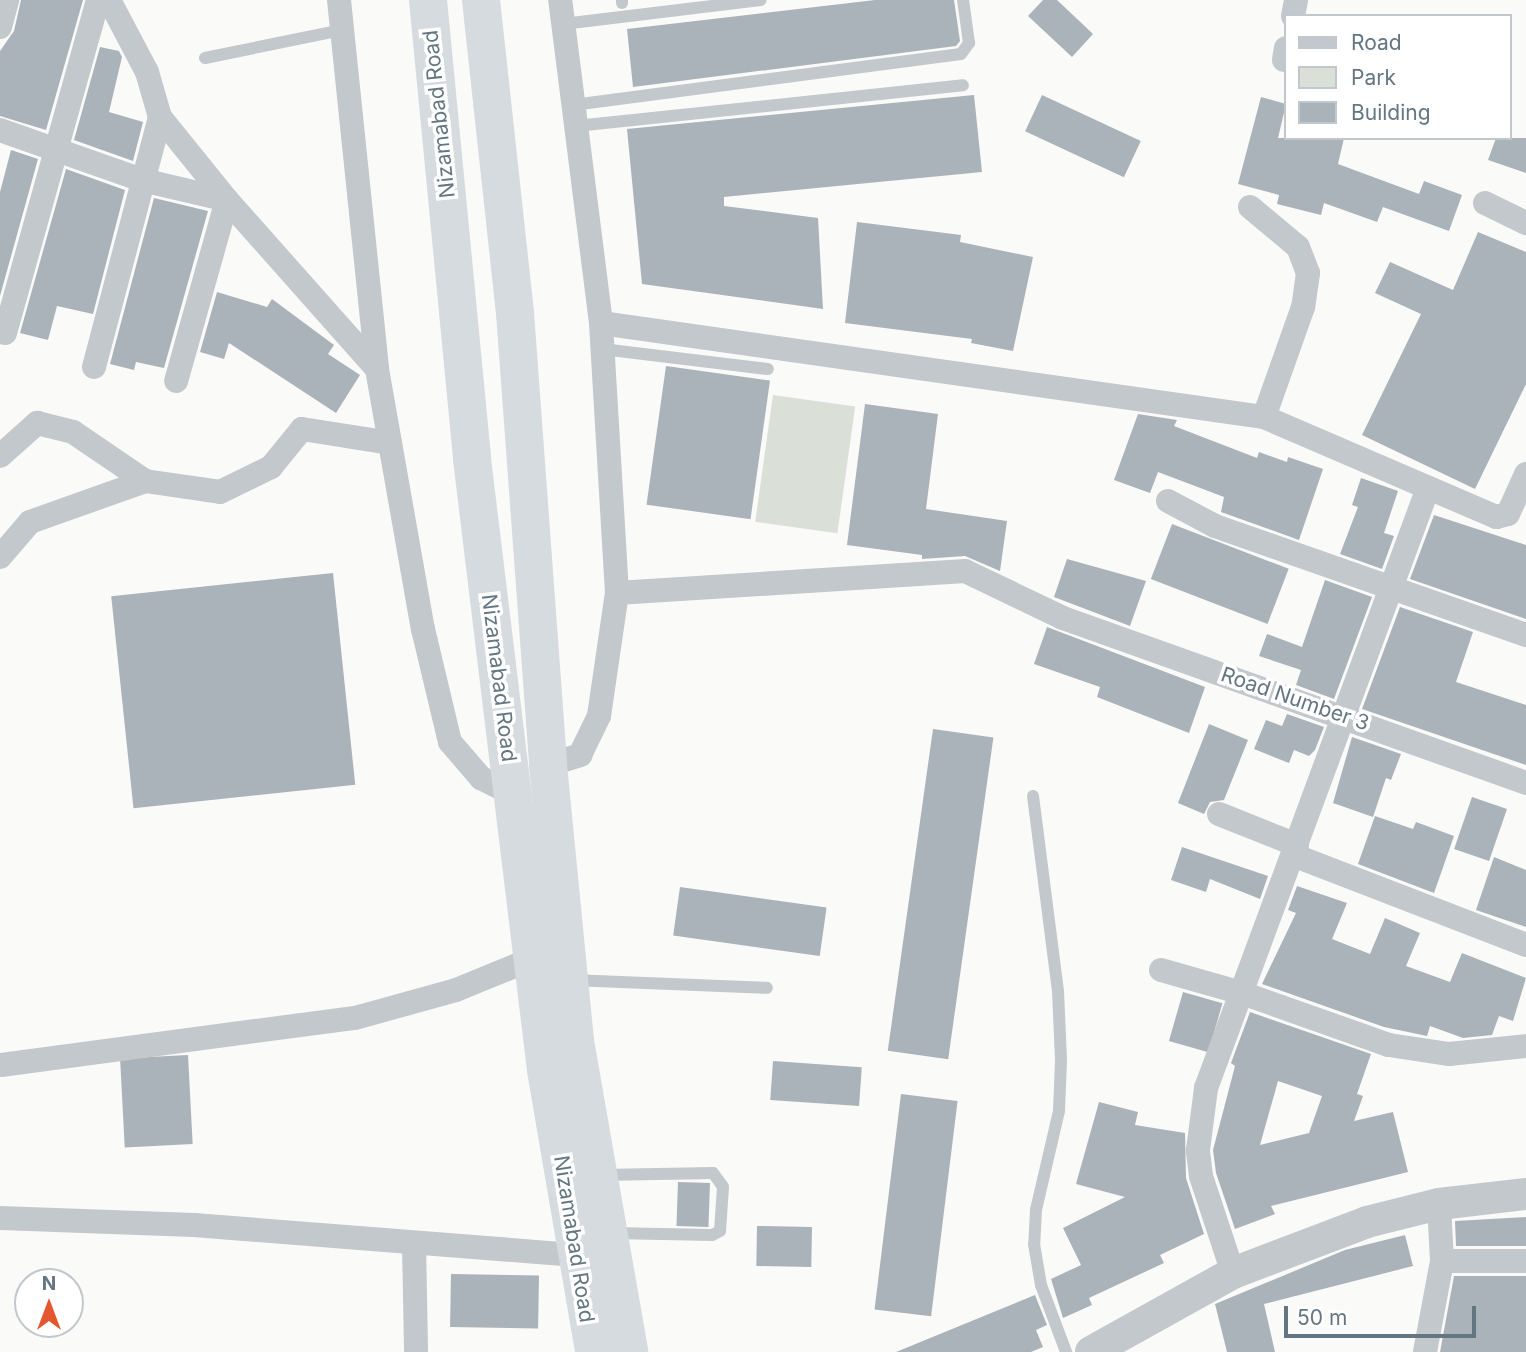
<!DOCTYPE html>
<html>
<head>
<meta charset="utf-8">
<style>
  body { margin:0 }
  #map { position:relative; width:1526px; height:1352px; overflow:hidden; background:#fafaf8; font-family:Inter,sans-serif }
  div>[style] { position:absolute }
  .green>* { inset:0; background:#dadfd7; transform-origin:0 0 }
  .building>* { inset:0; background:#aab3b9; transform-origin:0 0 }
  .service>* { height:12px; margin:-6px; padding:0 6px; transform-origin:6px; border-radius:6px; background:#c3c8cc }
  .minor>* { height:24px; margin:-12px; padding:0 12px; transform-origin:12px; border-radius:12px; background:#c3c8cc }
  .tertiary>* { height:32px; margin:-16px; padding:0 16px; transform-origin:16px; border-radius:16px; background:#c3c8cc }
  .trunk>* { height:38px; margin:-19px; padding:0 19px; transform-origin:19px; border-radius:19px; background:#d6dbdf }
  span { translate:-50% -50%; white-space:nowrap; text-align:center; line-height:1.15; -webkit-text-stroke:7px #fff; paint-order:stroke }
  .street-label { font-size:21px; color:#657683 }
  .legend { position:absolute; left:1284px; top:14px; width:228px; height:126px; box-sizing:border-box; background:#fff; border:2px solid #c1c8cd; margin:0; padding:9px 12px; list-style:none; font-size:21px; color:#657683 }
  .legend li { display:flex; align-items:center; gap:14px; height:35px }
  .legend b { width:35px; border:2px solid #c1c8cd }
  .north { position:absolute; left:14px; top:1268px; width:70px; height:70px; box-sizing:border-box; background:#fff; border:2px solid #c1c8cd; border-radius:50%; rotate:0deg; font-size:19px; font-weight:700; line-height:28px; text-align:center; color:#657683 }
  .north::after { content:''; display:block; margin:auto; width:24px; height:32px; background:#e4572e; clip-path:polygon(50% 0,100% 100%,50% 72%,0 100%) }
  .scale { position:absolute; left:1284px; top:1306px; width:192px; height:32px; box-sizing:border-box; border:4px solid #657683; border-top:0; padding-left:9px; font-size:21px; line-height:24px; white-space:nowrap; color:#657683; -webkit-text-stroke:5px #fff; paint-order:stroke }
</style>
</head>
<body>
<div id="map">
  <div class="green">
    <i style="left:773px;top:395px;width:83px;height:128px;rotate:8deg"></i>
  </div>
  <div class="building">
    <i style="clip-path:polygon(21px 0,83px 0,46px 130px,0 116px,0 51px,14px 31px)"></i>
    <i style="clip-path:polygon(875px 0,954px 0,960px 41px,956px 46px,633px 87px,627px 29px)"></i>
    <i style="clip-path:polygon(1043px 0,1057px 0,1093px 34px,1072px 57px,1028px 16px)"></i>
    <i style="clip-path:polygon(100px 47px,119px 51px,122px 57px,109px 112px,143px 122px,133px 161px,74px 140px)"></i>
    <i style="clip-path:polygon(974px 95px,982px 172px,724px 197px,724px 206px,818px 218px,823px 309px,642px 284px,627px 129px)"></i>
    <i style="left:1042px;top:95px;width:109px;height:40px;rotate:25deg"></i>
    <i style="clip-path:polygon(1261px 97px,1286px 104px,1278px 138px,1344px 138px,1338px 164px,1419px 194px,1424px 181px,1462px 195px,1449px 231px,1383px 207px,1377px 222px,1324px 203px,1321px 215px,1277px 204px,1279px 195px,1238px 184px)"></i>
    <i style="clip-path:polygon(1496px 138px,1526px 138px,1526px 173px,1488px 160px)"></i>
    <i style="clip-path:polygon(11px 150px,38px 159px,0 296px,0 192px)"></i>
    <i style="clip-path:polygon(66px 169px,125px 190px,93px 314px,57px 306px,48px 340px,20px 333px)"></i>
    <i style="clip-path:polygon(154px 198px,208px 211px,164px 368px,136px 362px,134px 370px,110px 364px)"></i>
    <i style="clip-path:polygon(857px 222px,961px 235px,960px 242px,1033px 257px,1013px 351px,971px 343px,972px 339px,845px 323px)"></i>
    <i style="clip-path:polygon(1478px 232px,1526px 252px,1526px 384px,1475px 489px,1362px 435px,1421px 314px,1375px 293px,1390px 262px,1453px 290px)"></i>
    <i style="clip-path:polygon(217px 292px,267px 307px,272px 299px,334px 345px,328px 354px,360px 375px,336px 413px,229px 343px,224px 359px,200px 352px)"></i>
    <i style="left:666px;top:366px;width:105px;height:140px;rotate:8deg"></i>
    <i style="clip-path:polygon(865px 404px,938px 414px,926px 509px,1007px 521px,1000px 571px,965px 556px,922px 559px,922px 555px,847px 545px)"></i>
    <i style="clip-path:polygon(1138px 414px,1177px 420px,1174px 426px,1257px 458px,1259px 452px,1287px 462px,1288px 457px,1323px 469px,1299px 540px,1221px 512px,1224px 497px,1158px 472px,1150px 493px,1114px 480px)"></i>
    <i style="clip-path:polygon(1361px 478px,1398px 491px,1384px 533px,1394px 536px,1382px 569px,1340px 554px,1358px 507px,1352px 505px)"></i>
    <i style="clip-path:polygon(1434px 515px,1526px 545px,1526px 619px,1410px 579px)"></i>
    <i style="left:1172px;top:524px;width:125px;height:59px;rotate:21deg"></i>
    <i style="clip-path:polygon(1067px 559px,1146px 581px,1130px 626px,1054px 597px)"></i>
    <i style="left:333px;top:573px;width:213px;height:223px;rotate:84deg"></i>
    <i style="clip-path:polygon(1325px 580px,1372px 597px,1334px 699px,1296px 685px,1301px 670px,1259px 656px,1267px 634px,1302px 647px)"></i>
    <i style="clip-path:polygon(1400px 607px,1473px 632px,1456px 682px,1526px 705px,1526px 765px,1362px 709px)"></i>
    <i style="clip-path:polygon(1047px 627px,1205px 687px,1189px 733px,1097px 697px,1100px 687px,1034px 664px)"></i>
    <i style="clip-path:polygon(1287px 714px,1324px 727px,1315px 750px,1309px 756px,1294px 750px,1289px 763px,1254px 749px,1266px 720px,1282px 726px)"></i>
    <i style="clip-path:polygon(1209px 724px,1248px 740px,1224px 800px,1210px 802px,1204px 814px,1178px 803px)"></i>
    <i style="left:933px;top:729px;width:61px;height:325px;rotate:8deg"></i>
    <i style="clip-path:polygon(1352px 737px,1401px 754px,1391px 780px,1386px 778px,1373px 817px,1333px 803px)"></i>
    <i style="left:1472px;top:797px;width:37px;height:55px;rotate:19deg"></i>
    <i style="clip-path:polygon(1375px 816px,1413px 829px,1416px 822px,1454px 836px,1434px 893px,1358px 864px)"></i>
    <i style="clip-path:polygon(1182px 847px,1268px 876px,1260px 899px,1210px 879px,1206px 892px,1171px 880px)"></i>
    <i style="clip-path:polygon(1494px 857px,1526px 870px,1526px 927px,1476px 910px)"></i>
    <i style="clip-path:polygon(1297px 886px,1347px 903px,1332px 939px,1370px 954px,1385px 918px,1420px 933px,1406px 966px,1450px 982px,1462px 953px,1526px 978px,1513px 1021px,1499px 1016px,1492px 1035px,1463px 1038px,1430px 1026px,1427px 1036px,1384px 1027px,1262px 984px,1296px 913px,1288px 910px)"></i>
    <i style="left:680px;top:887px;width:148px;height:49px;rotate:8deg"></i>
    <i style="left:1183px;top:992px;width:41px;height:51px;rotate:16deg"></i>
    <i style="clip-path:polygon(evenodd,1250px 1012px,1371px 1054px,1357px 1094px,1363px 1096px,1354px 1121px,1393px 1112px,1408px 1172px,1271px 1206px,1275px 1214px,1235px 1229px,1216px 1173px,1213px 1150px,1235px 1066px,1231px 1063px,1250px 1012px,1278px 1081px,1322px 1096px,1309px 1133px,1260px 1145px,1278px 1081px)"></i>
    <i style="left:188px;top:1055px;width:89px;height:68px;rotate:87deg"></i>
    <i style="left:773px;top:1061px;width:89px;height:39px;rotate:4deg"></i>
    <i style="left:901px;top:1094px;width:57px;height:217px;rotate:7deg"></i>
    <i style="clip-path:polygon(1099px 1102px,1138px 1112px,1135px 1125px,1185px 1133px,1186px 1178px,1204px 1234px,1160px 1255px,1164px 1263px,1089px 1298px,1092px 1305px,1063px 1318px,1051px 1279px,1081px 1265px,1063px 1228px,1125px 1197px,1076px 1184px)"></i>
    <i style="left:678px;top:1182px;width:32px;height:44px;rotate:2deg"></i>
    <i style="clip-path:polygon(1526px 1217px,1526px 1246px,1456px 1246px,1455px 1221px)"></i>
    <i style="left:757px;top:1226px;width:55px;height:40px;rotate:1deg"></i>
    <i style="clip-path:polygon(1405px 1235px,1413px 1266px,1264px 1304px,1275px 1352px,1227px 1352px,1215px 1304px,1345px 1250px)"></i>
    <i style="left:451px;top:1274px;width:88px;height:53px;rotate:1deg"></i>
    <i style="clip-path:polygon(1454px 1276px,1526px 1276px,1526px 1352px,1440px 1352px)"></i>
    <i style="clip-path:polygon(1035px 1295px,1047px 1325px,1036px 1330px,1043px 1347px,1031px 1352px,896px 1352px)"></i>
  </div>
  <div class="service">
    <i style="left:622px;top:0;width:3px;rotate:90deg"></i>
    <i style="left:563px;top:24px;width:199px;rotate:-6.9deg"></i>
    <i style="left:205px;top:58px;width:139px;rotate:-11.6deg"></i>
    <i style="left:573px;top:105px;width:391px;rotate:-7.5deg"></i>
    <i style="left:961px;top:54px;width:14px;rotate:-54deg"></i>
    <i style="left:969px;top:43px;width:43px;rotate:-97.9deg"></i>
    <i style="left:576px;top:126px;width:389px;rotate:-6deg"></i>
    <i style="left:602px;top:349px;width:167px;rotate:6.9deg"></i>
    <i style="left:1033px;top:796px;width:197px;rotate:82.7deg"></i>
    <i style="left:1058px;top:991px;width:70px;rotate:87.5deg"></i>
    <i style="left:1061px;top:1061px;width:50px;rotate:92.3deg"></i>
    <i style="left:1059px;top:1111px;width:102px;rotate:103.1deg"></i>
    <i style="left:1036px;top:1210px;width:34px;rotate:93deg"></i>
    <i style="left:1034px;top:1244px;width:42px;rotate:80.3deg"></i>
    <i style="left:1041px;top:1285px;width:72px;rotate:69.5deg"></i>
    <i style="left:571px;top:980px;width:196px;rotate:2.3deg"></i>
    <i style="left:601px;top:1175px;width:112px;rotate:-1deg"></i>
    <i style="left:713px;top:1173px;width:17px;rotate:54deg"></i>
    <i style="left:723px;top:1187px;width:44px;rotate:93.9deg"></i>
    <i style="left:720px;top:1231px;width:9px;rotate:153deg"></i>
    <i style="left:712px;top:1235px;width:100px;rotate:-178.9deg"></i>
  </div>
  <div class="minor">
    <i style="left:109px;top:0;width:81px;rotate:62.2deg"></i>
    <i style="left:147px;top:72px;width:47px;rotate:73.9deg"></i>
    <i style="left:160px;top:117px;width:107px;rotate:51.1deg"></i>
    <i style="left:227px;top:200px;width:226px;rotate:48.4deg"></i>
    <i style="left:339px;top:0;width:371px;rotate:84.1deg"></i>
    <i style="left:377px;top:369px;width:264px;rotate:80deg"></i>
    <i style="left:423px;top:629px;width:116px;rotate:76.6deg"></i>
    <i style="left:450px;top:742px;width:48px;rotate:49.3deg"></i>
    <i style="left:481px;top:778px;width:37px;rotate:27deg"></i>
    <i style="left:1293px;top:16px;width:16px;rotate:-79deg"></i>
    <i style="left:0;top:27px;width:28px;rotate:-75deg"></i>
    <i style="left:1284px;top:60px;width:12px;rotate:-81deg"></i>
    <i style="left:0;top:130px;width:151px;rotate:19.4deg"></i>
    <i style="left:142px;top:180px;width:87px;rotate:13.2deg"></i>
    <i style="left:227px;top:200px;width:188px;rotate:105.7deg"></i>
    <i style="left:1485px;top:203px;width:46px;rotate:26deg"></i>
    <i style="left:1250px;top:207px;width:62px;rotate:39.8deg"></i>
    <i style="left:1298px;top:247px;width:28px;rotate:69deg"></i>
    <i style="left:1308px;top:273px;width:34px;rotate:98deg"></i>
    <i style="left:1303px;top:307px;width:117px;rotate:109.5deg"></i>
    <i style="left:601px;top:323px;width:670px;rotate:8.07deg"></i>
    <i style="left:1264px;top:417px;width:253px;rotate:23.3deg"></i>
    <i style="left:1496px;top:517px;width:12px;rotate:-14deg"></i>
    <i style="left:1508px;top:514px;width:44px;rotate:-65.8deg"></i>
    <i style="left:5px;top:333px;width:346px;rotate:-74.4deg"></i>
    <i style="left:94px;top:367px;width:259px;rotate:-75.2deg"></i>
    <i style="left:0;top:456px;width:50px;rotate:-41.7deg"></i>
    <i style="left:37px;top:423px;width:37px;rotate:14deg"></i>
    <i style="left:73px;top:432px;width:87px;rotate:34.2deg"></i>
    <i style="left:145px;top:481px;width:76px;rotate:8.3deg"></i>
    <i style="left:220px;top:492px;width:57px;rotate:-26.1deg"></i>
    <i style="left:271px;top:467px;width:49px;rotate:-50.8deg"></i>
    <i style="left:302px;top:429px;width:89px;rotate:9deg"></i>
    <i style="left:1168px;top:501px;width:53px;rotate:28deg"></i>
    <i style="left:1215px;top:526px;width:330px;rotate:19.3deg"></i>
    <i style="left:0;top:557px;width:46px;rotate:-49.4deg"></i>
    <i style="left:30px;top:522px;width:122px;rotate:-19.6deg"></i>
    <i style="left:617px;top:593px;width:349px;rotate:-3.6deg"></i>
    <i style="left:965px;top:571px;width:109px;rotate:25.6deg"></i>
    <i style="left:1063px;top:618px;width:492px;rotate:19.6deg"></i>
    <i style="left:548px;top:765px;width:34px;rotate:-17deg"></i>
    <i style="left:580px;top:755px;width:43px;rotate:-64deg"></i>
    <i style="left:599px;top:716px;width:124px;rotate:-81.7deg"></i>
    <i style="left:617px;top:593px;width:270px;rotate:-93.4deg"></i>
    <i style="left:601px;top:323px;width:326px;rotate:-97.2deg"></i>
    <i style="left:1219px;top:814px;width:84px;rotate:21.7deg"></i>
    <i style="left:1293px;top:855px;width:250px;rotate:21.1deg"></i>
    <i style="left:1161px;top:970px;width:84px;rotate:15.9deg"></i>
    <i style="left:1242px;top:993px;width:156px;rotate:19.5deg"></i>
    <i style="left:1389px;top:1045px;width:61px;rotate:8.5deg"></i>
    <i style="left:1449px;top:1054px;width:77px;rotate:-5.9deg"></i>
    <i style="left:1px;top:1065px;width:357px;rotate:-7.6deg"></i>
    <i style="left:355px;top:1018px;width:105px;rotate:-15.5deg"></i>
    <i style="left:456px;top:990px;width:84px;rotate:-22.3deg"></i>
    <i style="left:0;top:1218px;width:194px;rotate:2.1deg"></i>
    <i style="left:194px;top:1225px;width:384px;rotate:4.5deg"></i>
    <i style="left:414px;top:1244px;width:108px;rotate:88.9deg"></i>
    <i style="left:1442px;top:1261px;width:84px"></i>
    <i style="left:1233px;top:1273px;width:102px;rotate:-108.3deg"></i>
    <i style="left:1201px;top:1176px;width:26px;rotate:-97deg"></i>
    <i style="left:1198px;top:1150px;width:63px;rotate:-82.6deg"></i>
    <i style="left:1206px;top:1088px;width:640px;rotate:-69.7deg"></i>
    <i style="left:1425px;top:1352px;width:93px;rotate:-79.4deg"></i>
    <i style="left:1442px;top:1261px;width:57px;rotate:-93deg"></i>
  </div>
  <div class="tertiary">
    <i style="left:1091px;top:1352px;width:162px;rotate:-29.1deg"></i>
    <i style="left:1233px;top:1273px;width:143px;rotate:-20.8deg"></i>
    <i style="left:1367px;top:1222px;width:74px;rotate:-14deg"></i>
    <i style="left:1439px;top:1204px;width:88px;rotate:-6.6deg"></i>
  </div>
  <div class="trunk">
    <i style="left:428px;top:0;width:461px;rotate:84.5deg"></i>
    <i style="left:472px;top:459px;width:615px;rotate:83.09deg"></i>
    <i style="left:546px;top:1070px;width:286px;rotate:80.3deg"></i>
    <i style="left:481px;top:0;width:315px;rotate:83.8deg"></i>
    <i style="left:515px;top:313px;width:453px;rotate:85.8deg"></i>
    <i style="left:548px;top:765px;width:277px;rotate:84.4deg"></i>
    <i style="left:575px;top:1041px;width:316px;rotate:80.1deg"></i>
  </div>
  <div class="street-label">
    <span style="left:439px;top:114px;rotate:-96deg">Nizamabad Road</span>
    <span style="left:499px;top:678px;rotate:83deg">Nizamabad Road</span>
    <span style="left:1295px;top:699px;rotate:19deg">Road Number 3</span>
    <span style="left:574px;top:1239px;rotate:81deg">Nizamabad Road</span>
  </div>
  <ul class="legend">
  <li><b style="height:9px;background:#c3c8cc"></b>Road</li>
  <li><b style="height:19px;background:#dadfd7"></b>Park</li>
  <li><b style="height:19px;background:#aab3b9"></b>Building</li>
  </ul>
  <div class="north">N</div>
  <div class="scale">50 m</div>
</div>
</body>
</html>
